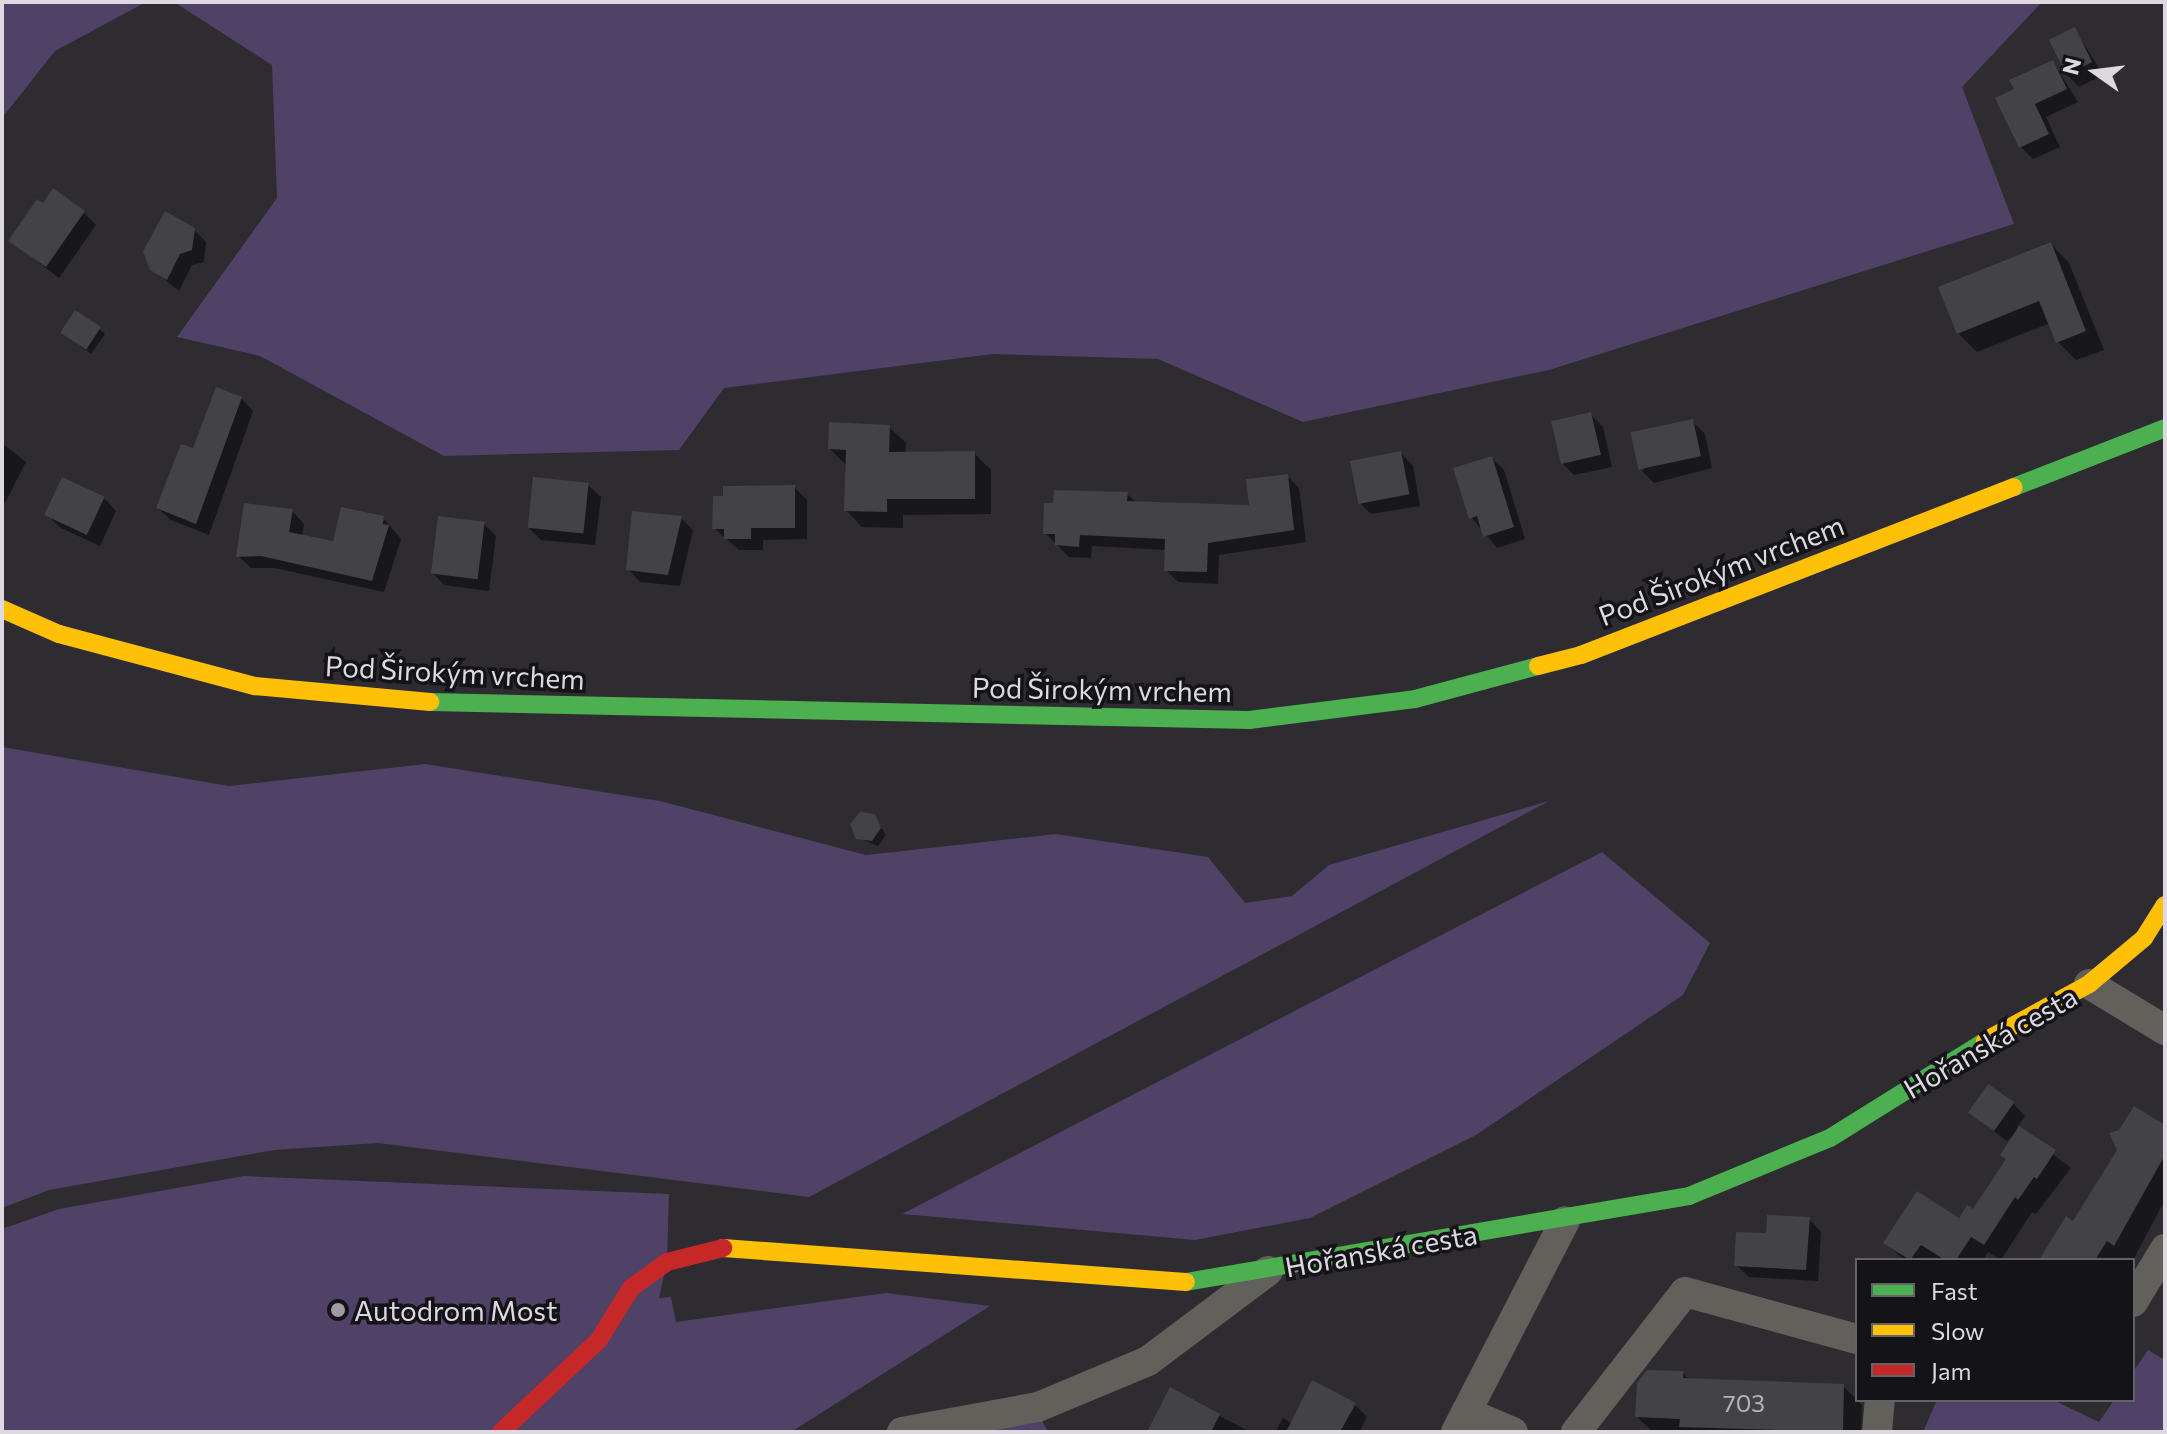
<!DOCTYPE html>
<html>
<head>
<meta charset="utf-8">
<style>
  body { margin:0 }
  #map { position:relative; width:2167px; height:1434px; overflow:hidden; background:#2e2b31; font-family:Commissioner,sans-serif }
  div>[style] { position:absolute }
  .green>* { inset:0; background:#504167 }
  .shadow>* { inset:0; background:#0007 }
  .building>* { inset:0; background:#434246; transform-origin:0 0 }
  .street>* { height:30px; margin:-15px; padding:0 15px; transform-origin:15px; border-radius:15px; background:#62605b }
  .fast>* { height:18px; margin:-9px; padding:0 9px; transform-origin:9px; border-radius:9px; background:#4caf50 }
  .slow>* { height:18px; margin:-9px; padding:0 9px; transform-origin:9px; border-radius:9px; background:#ffc107 }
  .jam>* { height:18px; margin:-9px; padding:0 9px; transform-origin:9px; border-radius:9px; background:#c62828 }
  .dots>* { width:22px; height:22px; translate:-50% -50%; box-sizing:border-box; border:4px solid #141317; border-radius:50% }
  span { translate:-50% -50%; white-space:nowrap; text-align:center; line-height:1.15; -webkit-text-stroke:7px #141317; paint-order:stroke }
  .number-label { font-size:24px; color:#b6b3ba }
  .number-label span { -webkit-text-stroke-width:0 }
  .street-label { font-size:28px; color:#dcd9e0 }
  .poi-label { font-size:28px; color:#dcd9e0 }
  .left { translate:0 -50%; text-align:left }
  .frame { position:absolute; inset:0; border:4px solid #dcd9e0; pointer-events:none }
  .legend { position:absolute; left:1855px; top:1258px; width:280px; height:144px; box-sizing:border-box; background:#141317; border:2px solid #646267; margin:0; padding:10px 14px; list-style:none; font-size:24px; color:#dcd9e0 }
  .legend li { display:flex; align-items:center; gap:16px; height:40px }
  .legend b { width:40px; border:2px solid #646267 }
  .north { position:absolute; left:2055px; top:32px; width:80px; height:80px; -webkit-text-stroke:6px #141317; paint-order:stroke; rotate:284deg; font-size:22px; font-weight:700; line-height:32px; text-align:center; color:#dcd9e0 }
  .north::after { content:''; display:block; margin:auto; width:28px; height:36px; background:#dcd9e0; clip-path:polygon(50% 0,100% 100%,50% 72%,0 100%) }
</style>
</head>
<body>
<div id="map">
  <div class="green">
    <i style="clip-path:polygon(2px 2px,146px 2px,55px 51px,2px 118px)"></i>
    <i style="clip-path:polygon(174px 2px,2042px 2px,1962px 87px,2014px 224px,1549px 370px,1303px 422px,1158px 359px,993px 354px,724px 388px,679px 450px,444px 456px,260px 356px,177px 337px,277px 198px,272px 65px)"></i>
    <i style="clip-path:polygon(2px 747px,229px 786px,425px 764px,660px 801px,866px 855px,1056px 834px,1208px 857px,1245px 903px,1292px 896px,1329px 865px,1549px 801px,809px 1197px,378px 1143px,274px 1150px,49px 1190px,2px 1208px)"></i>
    <i style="clip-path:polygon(1602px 852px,1710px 943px,1683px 995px,1476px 1135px,1310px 1218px,1195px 1240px,902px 1214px)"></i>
    <i style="clip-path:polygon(244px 1176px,669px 1194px,667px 1262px,659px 1298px,671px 1297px,676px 1322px,886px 1293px,990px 1306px,791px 1432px,2px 1432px,2px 1229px,59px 1209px)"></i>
    <i style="clip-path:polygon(2148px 1350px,2165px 1360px,2165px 1432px,1923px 1432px,1937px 1400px,2053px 1400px,2099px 1422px,2114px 1400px,2133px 1400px,2133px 1372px)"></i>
    <i style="clip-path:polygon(1041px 1419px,1048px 1432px,973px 1432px)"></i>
  </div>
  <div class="shadow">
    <i style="clip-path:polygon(2075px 29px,2103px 75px,2079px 87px,2067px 75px)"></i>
    <i style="clip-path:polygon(2053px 62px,2078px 102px,2046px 117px,2060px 147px,2033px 159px,2021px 147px,2017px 90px)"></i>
    <i style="clip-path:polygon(43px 206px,83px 212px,96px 225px,59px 278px,11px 241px)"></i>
    <i style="clip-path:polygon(194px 230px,206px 242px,204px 262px,192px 265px,179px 291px,152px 269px)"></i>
    <i style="clip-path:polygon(2051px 244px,2069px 263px,2104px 350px,2076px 360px,2058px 342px,2050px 323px,1977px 352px,1958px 333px)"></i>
    <i style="clip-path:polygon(99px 329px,105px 334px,91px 354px,62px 332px)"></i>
    <i style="clip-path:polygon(241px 398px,253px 411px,209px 535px,171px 520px,158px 508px,194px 450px)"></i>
    <i style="clip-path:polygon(1591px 415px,1603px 427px,1612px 467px,1574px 475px,1562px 463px)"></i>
    <i style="clip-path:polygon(1693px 422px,1705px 434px,1712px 468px,1654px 483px,1642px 471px)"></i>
    <i style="clip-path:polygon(889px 427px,906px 443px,905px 454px,974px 453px,991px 470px,991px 514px,903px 515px,903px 528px,862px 527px,846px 510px,847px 466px,830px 449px)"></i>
    <i style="clip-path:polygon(2px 443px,26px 462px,5px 503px,2px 502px)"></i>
    <i style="clip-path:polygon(1401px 453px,1413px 466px,1420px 506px,1371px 514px,1359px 502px)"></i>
    <i style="clip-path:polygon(1491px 458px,1504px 470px,1525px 539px,1497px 548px,1471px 517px)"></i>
    <i style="clip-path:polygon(1287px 476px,1299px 488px,1306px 542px,1219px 555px,1218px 584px,1178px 582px,1166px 570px,1167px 550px,1092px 546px,1091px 558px,1069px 557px,1045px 533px,1127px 494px,1137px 503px,1251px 507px)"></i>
    <i style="clip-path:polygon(588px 485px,601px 497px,595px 545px,541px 540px,528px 527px)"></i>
    <i style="clip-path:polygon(794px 487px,807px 500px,807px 539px,763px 540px,763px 550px,739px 550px,714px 528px)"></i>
    <i style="clip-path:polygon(104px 498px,116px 511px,100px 546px,59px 527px,47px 514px)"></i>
    <i style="clip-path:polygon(292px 511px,304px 524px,302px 537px,335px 544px,383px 518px,401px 539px,384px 592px,275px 568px,251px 568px,238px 556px)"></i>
    <i style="clip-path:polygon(681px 518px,693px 530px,680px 586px,640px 582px,628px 569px)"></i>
    <i style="clip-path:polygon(484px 524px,496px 536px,489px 591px,444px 585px,432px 572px)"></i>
    <i style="clip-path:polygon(874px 816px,886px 835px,878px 846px,858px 838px)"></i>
    <i style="clip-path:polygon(2013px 1103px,2025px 1116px,2017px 1127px,2071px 1168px,2036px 1214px,2032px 1212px,2001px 1260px,1988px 1252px,1983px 1260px,1904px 1260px,1886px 1243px,1959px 1221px,1974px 1211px,2008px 1160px,2017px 1133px,2007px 1141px,1970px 1113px)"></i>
    <i style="clip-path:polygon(2165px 1128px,2165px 1200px,2133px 1260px,2042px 1260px)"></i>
    <i style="clip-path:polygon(1809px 1219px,1821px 1232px,1818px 1281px,1749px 1277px,1736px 1265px,1768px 1236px)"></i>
    <i style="clip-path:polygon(1682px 1373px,1690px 1380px,1843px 1386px,1862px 1405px,1861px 1432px,1653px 1432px,1637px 1417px)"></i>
    <i style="clip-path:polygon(1171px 1390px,1250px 1432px,1149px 1432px)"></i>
    <i style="clip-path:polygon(1354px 1404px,1367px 1417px,1359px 1432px,1275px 1432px,1283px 1418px,1293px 1424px)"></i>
  </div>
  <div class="building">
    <i style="left:2075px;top:27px;width:39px;height:29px;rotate:64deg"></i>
    <i style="clip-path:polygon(2053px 60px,2067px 89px,2035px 104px,2049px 134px,2019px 148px,1995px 98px,2014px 89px,2009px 80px)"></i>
    <i style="clip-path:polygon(53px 188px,85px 211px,46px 267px,8px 241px,37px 199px,43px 203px)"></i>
    <i style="clip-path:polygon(165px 211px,195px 228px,192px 250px,180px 254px,167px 280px,150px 270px,143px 251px)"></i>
    <i style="clip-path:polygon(2051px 242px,2086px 331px,2056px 343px,2039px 301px,1957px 334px,1938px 287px)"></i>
    <i style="left:75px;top:310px;width:31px;height:27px;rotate:33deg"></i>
    <i style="clip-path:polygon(216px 387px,242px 397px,196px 524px,156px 508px,181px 444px,193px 448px)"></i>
    <i style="left:1591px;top:412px;width:44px;height:41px;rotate:77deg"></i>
    <i style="left:1693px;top:419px;width:38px;height:64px;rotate:78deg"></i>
    <i style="clip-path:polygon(829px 422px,890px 425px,889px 452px,975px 451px,975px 499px,887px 499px,887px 512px,844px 511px,846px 450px,828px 449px)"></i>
    <i style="left:1401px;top:451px;width:44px;height:52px;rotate:79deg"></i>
    <i style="clip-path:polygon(1492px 456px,1514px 527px,1483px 537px,1477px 516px,1469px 519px,1453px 468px)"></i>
    <i style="clip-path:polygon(1288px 474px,1294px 530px,1208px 543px,1207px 572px,1164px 571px,1165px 539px,1080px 535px,1079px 547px,1055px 545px,1055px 534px,1043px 534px,1044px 503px,1053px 503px,1054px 490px,1128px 492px,1127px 501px,1249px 505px,1246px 479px)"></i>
    <i style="left:62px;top:477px;width:47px;height:42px;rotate:25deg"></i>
    <i style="left:533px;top:477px;width:56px;height:51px;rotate:6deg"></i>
    <i style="clip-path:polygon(795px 485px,795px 528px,751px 528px,751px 539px,724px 539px,724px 529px,712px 529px,713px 496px,723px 496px,723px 486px)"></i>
    <i style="clip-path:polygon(244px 503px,293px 509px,289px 532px,333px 541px,341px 507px,384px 516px,383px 524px,389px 525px,372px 581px,261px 556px,236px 557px)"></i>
    <i style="clip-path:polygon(632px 511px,682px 516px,668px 575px,626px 570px)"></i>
    <i style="left:438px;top:516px;width:47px;height:58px;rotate:7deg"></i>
    <i style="clip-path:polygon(860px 812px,875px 814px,881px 828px,872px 841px,856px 839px,850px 824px)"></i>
    <i style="left:1988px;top:1084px;width:32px;height:35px;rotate:35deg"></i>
    <i style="clip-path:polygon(2134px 1106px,2165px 1125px,2165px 1155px,2114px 1246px,2107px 1241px,2095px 1260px,2039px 1260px,2066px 1216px,2073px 1221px,2117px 1150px,2109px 1133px,2119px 1130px)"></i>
    <i style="clip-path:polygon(2019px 1126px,2056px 1150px,2037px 1179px,2034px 1177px,2018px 1200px,2015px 1197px,1984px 1245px,1971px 1237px,1956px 1260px,1945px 1260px,1921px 1245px,1910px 1260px,1883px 1243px,1917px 1191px,1959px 1218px,1967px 1205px,1973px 1209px,2006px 1159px,2000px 1155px)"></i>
    <i style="clip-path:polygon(1767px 1215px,1810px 1217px,1806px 1270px,1734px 1266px,1736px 1232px,1766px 1233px)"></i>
    <i style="clip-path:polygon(1647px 1370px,1683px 1371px,1683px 1378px,1844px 1384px,1843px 1432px,1679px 1427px,1680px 1419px,1635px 1417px,1637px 1383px)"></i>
    <i style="clip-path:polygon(1312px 1380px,1356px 1403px,1340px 1432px,1286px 1432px)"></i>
    <i style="clip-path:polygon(1170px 1387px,1220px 1414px,1211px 1432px,1147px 1432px)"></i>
  </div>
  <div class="street">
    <i style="left:2089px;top:984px;width:89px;rotate:31.2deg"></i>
    <i style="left:2133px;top:1302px;width:62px;rotate:-58.9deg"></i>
    <i style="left:1466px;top:1412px;width:51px;rotate:23.1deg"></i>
    <i style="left:902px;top:1432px;width:138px;rotate:-10.4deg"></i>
    <i style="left:1038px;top:1407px;width:119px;rotate:-22.7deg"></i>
    <i style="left:1148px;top:1361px;width:150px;rotate:-36.9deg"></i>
    <i style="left:1456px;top:1432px;width:237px;rotate:-62.7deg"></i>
    <i style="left:1576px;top:1432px;width:177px;rotate:-52.1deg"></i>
    <i style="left:1685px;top:1292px;width:178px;rotate:15.3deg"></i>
    <i style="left:1877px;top:1432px;width:32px;rotate:-85deg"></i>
  </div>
  <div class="fast">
    <i style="left:2014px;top:487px;width:162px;rotate:-21.3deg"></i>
    <i style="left:430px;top:702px;width:819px;rotate:1.26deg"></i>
    <i style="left:1249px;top:720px;width:167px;rotate:-7.2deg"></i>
    <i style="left:1415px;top:699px;width:127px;rotate:-15deg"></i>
    <i style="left:1186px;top:1282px;width:510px;rotate:-9.7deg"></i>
    <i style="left:1689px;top:1196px;width:152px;rotate:-22.4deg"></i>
    <i style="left:1830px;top:1138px;width:183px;rotate:-32deg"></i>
  </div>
  <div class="slow">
    <i style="left:2px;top:609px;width:62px;rotate:23.7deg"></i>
    <i style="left:59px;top:634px;width:203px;rotate:14.9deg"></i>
    <i style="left:255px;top:686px;width:176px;rotate:5.2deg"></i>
    <i style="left:1538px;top:666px;width:44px;rotate:-14.3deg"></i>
    <i style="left:1581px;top:655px;width:464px;rotate:-21.2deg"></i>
    <i style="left:1985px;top:1041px;width:119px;rotate:-28.7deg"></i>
    <i style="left:2089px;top:984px;width:72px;rotate:-39.9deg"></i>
    <i style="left:2144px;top:938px;width:39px;rotate:-58deg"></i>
    <i style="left:723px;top:1248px;width:464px;rotate:4.2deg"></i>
  </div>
  <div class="jam">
    <i style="left:501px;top:1432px;width:134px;rotate:-43.2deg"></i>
    <i style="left:599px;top:1340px;width:61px;rotate:-58.4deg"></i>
    <i style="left:631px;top:1288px;width:44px;rotate:-35.8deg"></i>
    <i style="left:667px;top:1262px;width:58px;rotate:-14deg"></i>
  </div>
  <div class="dots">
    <i style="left:338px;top:1310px;background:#9f9ca3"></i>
  </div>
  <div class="number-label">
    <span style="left:1744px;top:1403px">703</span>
  </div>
  <div class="street-label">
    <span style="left:1721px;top:570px;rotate:-21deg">Pod Širokým vrchem</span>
    <span style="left:455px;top:672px;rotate:3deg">Pod Širokým vrchem</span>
    <span style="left:1102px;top:689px;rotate:1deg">Pod Širokým vrchem</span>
    <span style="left:1990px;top:1042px;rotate:-30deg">Hořanská cesta</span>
    <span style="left:1381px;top:1250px;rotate:-10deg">Hořanská cesta</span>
  </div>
  <div class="poi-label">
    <span class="left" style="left:354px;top:1310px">Autodrom Most</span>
  </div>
  <div class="frame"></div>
  <ul class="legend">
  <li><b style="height:10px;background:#4caf50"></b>Fast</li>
  <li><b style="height:10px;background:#ffc107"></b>Slow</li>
  <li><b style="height:10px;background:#c62828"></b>Jam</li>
  </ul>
  <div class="north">N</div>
</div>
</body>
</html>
